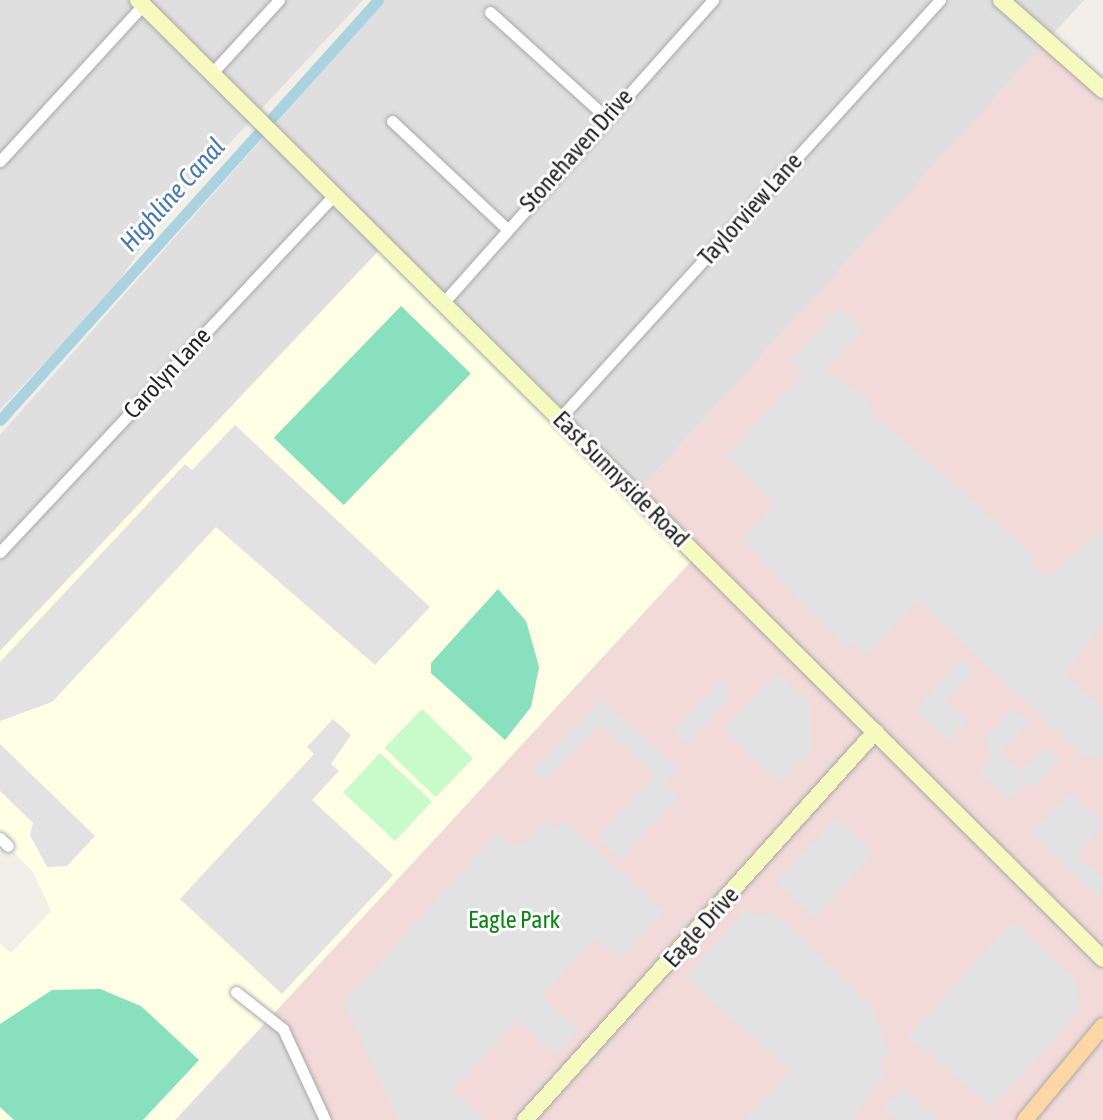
<!DOCTYPE html>
<html>
<head>
<meta charset="utf-8">
<style>
  body { margin:0 }
  #map { position:relative; width:1103px; height:1120px; overflow:hidden; background:#f2efe9; font-family:"Asap Condensed",sans-serif }
  div>[style] { position:absolute }
  .residential>* { inset:0; background:#e0dfdf }
  .commercial>* { inset:0; background:#f2dad9 }
  .education>* { inset:0; background:#ffffe5 }
  .park>* { inset:0; background:#c8facc; transform-origin:0 0 }
  .pitch>* { inset:0; background:#88e0be; transform-origin:0 0 }
  .parking>* { inset:0; background:#e2e2e2; transform-origin:0 0 }
  .canal>* { height:11px; margin:-5.5px; padding:0 5.5px; transform-origin:5.5px; border-radius:5.5px; background:#aad3df }
  .roads { filter:drop-shadow(0 0 2px #a9a9a9) drop-shadow(0 0 2px #a9a9a9) }
  .street>* { height:11px; margin:-5.5px; padding:0 5.5px; transform-origin:5.5px; border-radius:5.5px; background:#fff }
  .secondary>* { height:16px; margin:-8px; padding:0 8px; transform-origin:8px; border-radius:8px; background:#f7fabf }
  .primary>* { height:16px; margin:-8px; padding:0 8px; transform-origin:8px; border-radius:8px; background:#fcd6a4 }
  span { translate:-50% -50%; white-space:nowrap; text-align:center; line-height:1.15; -webkit-text-stroke:6px #fff; paint-order:stroke }
  .street-label { font-size:24px; color:#222 }
  .park-label { font-size:24px; color:#0c8416 }
  .water-label { font-size:26px; color:#4a7aab; font-style:italic }
</style>
</head>
<body>
<div id="map">
  <div class="residential">
    <i style="clip-path:polygon(0 0,363px 0,169px 208px,112px 291px,0 410px)"></i>
    <i style="clip-path:polygon(385px 0,1084px 0,636px 494px,385px 245px,0 651px,0 435px)"></i>
    <i style="clip-path:polygon(272px 1016px,325px 1120px,175px 1120px)"></i>
  </div>
  <div class="commercial">
    <i style="clip-path:polygon(1045px 42px,1103px 90px,1103px 1120px,325px 1120px,272px 1016px,696px 555px,636px 494px)"></i>
  </div>
  <div class="education">
    <i style="clip-path:polygon(385px 244px,697px 555px,175px 1120px,0 1120px,0 944px,11px 953px,51px 911px,33px 872px,0 838px,0 651px)"></i>
  </div>
  <div class="park">
    <i style="left:422px;top:709px;width:71px;height:54px;rotate:44deg"></i>
    <i style="left:380px;top:753px;width:71px;height:54px;rotate:43deg"></i>
  </div>
  <div class="pitch">
    <i style="left:401px;top:306px;width:97px;height:183px;rotate:44deg"></i>
    <i style="clip-path:polygon(498px 589px,526px 621px,539px 667px,531px 707px,505px 740px,431px 673px,431px 663px)"></i>
    <i style="clip-path:polygon(100px 989px,141px 1006px,199px 1060px,143px 1120px,14px 1120px,0 1107px,0 1024px,52px 990px)"></i>
  </div>
  <div class="parking">
    <i style="clip-path:polygon(840px 308px,863px 330px,826px 370px,872px 402px,867px 408px,1036px 557px,1031px 563px,1048px 578px,1103px 527px,1103px 622px,1065px 674px,1103px 710px,1103px 759px,1081px 755px,918px 601px,866px 656px,853px 643px,847px 649px,742px 539px,775px 503px,725px 457px,803px 374px,789px 361px)"></i>
    <i style="clip-path:polygon(235px 425px,430px 607px,375px 665px,216px 527px,52px 702px,0 721px,0 662px,185px 464px,192px 470px)"></i>
    <i style="clip-path:polygon(960px 658px,974px 671px,946px 701px,968px 722px,949px 742px,915px 711px)"></i>
    <i style="clip-path:polygon(778px 673px,810px 704px,811px 751px,779px 783px,723px 729px)"></i>
    <i style="clip-path:polygon(724px 678px,730px 698px,687px 744px,673px 731px)"></i>
    <i style="clip-path:polygon(601px 698px,678px 769px,664px 784px,678px 797px,620px 859px,597px 838px,655px 776px,601px 726px,543px 781px,533px 771px)"></i>
    <i style="clip-path:polygon(1012px 710px,1030px 721px,1000px 753px,1021px 772px,1044px 748px,1060px 758px,1037px 786px,1026px 783px,1009px 800px,979px 772px,992px 758px,985px 738px)"></i>
    <i style="clip-path:polygon(333px 719px,351px 735px,331px 764px,339px 771px,312px 800px,393px 875px,282px 994px,180px 899px,314px 754px,307px 747px)"></i>
    <i style="clip-path:polygon(0 744px,95px 836px,67px 866px,47px 867px,30px 835px,33px 823px,0 791px)"></i>
    <i style="clip-path:polygon(1070px 793px,1103px 824px,1078px 855px,1103px 879px,1099px 897px,1031px 833px)"></i>
    <i style="left:836px;top:818px;width:52px;height:88px;rotate:43deg"></i>
    <i style="clip-path:polygon(545px 820px,555px 829px,564px 820px,664px 912px,620px 960px,595px 938px,542px 996px,578px 1030px,555px 1055px,517px 1020px,452px 1090px,484px 1120px,398px 1120px,344px 1003px,497px 832px,512px 846px,523px 844px)"></i>
    <i style="clip-path:polygon(747px 908px,756px 916px,773px 912px,872px 1005px,888px 1053px,879px 1065px,886px 1072px,852px 1120px,744px 1120px,789px 1070px,685px 977px)"></i>
    <i style="clip-path:polygon(1013px 921px,1076px 980px,1080px 1011px,992px 1107px,907px 1036px)"></i>
    <i style="clip-path:polygon(903px 1087px,939px 1120px,896px 1120px,883px 1108px)"></i>
  </div>
  <div class="canal">
    <i style="left:0;top:420px;width:565px;rotate:-48.01deg"></i>
  </div>
  <div class="roads">
    <div class="street">
      <i style="left:490px;top:12px;width:156px;rotate:42.2deg"></i>
      <i style="left:212px;top:73px;width:99px;rotate:-47.5deg"></i>
      <i style="left:392px;top:121px;width:156px;rotate:43.2deg"></i>
      <i style="left:0;top:161px;width:212px;rotate:-47.5deg"></i>
      <i style="left:443px;top:303px;width:406px;rotate:-48.3deg"></i>
      <i style="left:560px;top:418px;width:565px;rotate:-47.73deg"></i>
      <i style="left:0;top:552px;width:490px;rotate:-46.9deg"></i>
      <i style="left:0;top:838px;width:11px;rotate:45deg"></i>
      <i style="left:236px;top:992px;width:60px;rotate:38.2deg"></i>
      <i style="left:283px;top:1029px;width:100px;rotate:65.2deg"></i>
    </div>
    <div class="secondary">
      <i style="left:138px;top:0;width:1360px;rotate:44.82deg"></i>
      <i style="left:1001px;top:0;width:136px;rotate:41.4deg"></i>
      <i style="left:525px;top:1120px;width:523px;rotate:-47.95deg"></i>
    </div>
    <div class="primary">
      <i style="left:1025px;top:1120px;width:122px;rotate:-50.3deg"></i>
    </div>
  </div>
  <div class="street-label">
    <span style="left:576px;top:150px;rotate:-48deg">Stonehaven Drive</span>
    <span style="left:750px;top:209px;rotate:-48deg">Taylorview Lane</span>
    <span style="left:167px;top:373px;rotate:-47deg">Carolyn Lane</span>
    <span style="left:621px;top:479px;rotate:45deg">East Sunnyside Road</span>
    <span style="left:701px;top:927px;rotate:-48deg">Eagle Drive</span>
  </div>
  <div class="park-label">
    <span style="left:514px;top:920px">Eagle Park</span>
  </div>
  <div class="water-label">
    <span style="left:173px;top:195px;rotate:-48deg">Highline Canal</span>
  </div>
</div>
</body>
</html>
